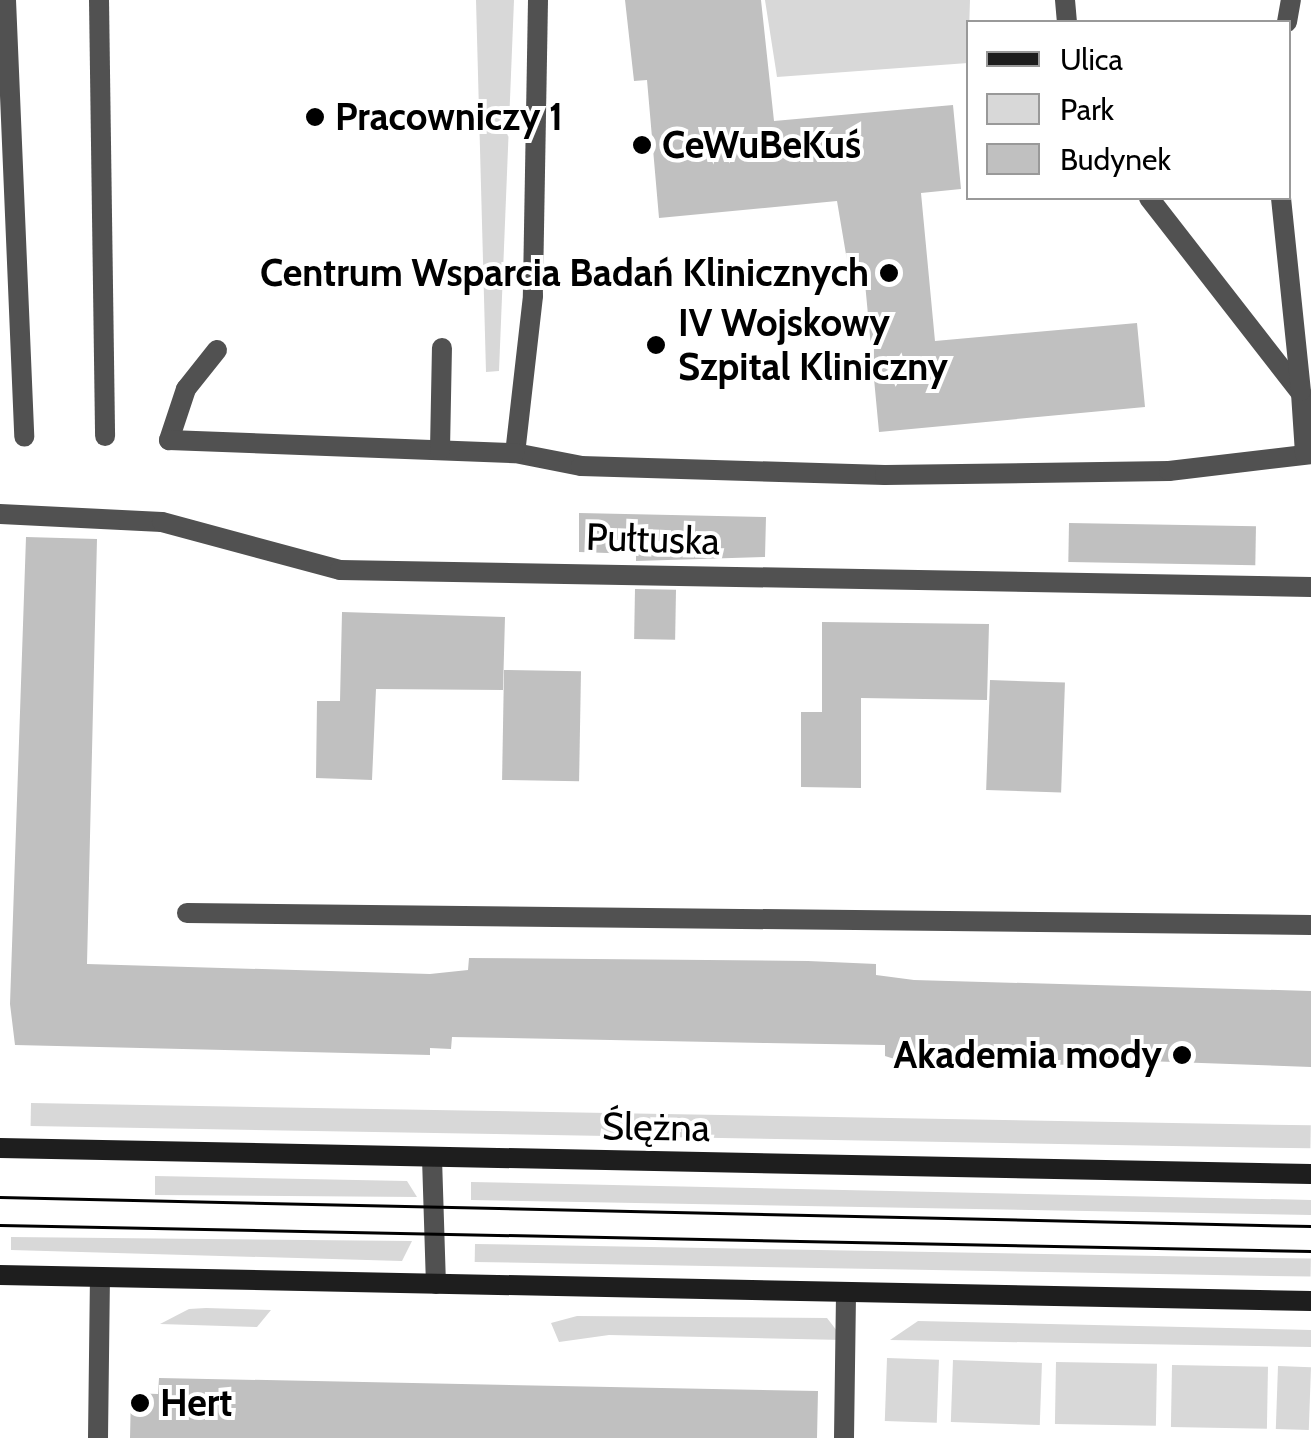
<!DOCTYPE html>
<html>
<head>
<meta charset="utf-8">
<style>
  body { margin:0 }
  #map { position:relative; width:1311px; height:1438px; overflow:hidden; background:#fff; font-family:Cabin,sans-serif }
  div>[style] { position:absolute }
  .green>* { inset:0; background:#d8d8d8; transform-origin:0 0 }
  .building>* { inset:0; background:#c0c0c0; transform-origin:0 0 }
  .lane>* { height:20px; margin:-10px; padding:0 10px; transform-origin:10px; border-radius:10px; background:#515151 }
  .street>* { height:20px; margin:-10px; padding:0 10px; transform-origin:10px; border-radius:10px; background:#515151 }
  .secondary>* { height:20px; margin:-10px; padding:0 10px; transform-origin:10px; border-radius:10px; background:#1e1e1e }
  .tram>* { height:2.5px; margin:-1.25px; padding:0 1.25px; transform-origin:1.25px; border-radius:1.25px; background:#000 }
  .dots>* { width:28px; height:28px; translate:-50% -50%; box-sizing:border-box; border:5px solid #fff; border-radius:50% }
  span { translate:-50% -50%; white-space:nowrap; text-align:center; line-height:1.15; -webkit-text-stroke:8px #fff; paint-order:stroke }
  .poi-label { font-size:38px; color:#000; font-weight:700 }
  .left { translate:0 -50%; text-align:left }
  .right { translate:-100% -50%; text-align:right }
  .street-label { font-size:38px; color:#000 }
  .legend { position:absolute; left:966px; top:20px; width:325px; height:180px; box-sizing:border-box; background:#fff; border:2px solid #999; margin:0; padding:12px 18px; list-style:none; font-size:30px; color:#000 }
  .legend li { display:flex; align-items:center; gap:20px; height:50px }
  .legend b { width:50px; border:2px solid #999 }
</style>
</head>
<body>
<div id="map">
  <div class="green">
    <i style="clip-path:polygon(476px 0,514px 0,499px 371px,486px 372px)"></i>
    <i style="clip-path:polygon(765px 0,970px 0,968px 63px,777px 77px)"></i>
    <i style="left:31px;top:1103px;width:1280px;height:23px;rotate:1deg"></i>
    <i style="clip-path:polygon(155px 1176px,407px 1181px,417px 1197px,155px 1195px)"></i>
    <i style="clip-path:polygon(471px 1182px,1311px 1200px,1311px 1215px,471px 1200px)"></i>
    <i style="clip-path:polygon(11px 1237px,412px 1241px,402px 1261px,11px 1250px)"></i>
    <i style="left:475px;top:1244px;width:836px;height:18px;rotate:1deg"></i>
    <i style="clip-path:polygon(189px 1309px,206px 1308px,271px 1310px,257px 1327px,160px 1324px)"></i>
    <i style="clip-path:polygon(577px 1316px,827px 1318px,844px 1340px,609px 1335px,559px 1342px,551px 1323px)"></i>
    <i style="clip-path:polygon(918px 1321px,1311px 1330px,1311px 1347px,890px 1340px)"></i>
    <i style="left:887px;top:1358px;width:52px;height:63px;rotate:2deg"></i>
    <i style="left:953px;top:1360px;width:89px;height:62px;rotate:2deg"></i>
    <i style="left:1056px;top:1362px;width:101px;height:62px;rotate:1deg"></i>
    <i style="left:1172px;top:1365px;width:96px;height:62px;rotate:1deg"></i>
    <i style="left:1278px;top:1366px;width:33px;height:63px;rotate:2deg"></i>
  </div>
  <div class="building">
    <i style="clip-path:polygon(625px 0,761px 0,774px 121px,953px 105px,961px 189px,921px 193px,935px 341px,1137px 323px,1145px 407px,879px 432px,865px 283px,851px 284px,837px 201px,659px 218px,647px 80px,634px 81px)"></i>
    <i style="clip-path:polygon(579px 513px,766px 517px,765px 557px,636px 561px,636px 554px,579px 552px)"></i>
    <i style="left:1069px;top:523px;width:187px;height:39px;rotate:1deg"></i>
    <i style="clip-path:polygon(26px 537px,97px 539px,87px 964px,430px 974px,468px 970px,469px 958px,808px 961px,876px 964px,876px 975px,914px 980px,1311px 991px,1311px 1067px,1089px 1059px,1088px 1065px,907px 1063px,885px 1056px,885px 1045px,766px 1043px,452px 1037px,451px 1049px,430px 1048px,430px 1055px,15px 1045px,10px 1004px)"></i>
    <i style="left:635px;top:589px;width:41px;height:50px;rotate:1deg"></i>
    <i style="clip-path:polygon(342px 612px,505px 617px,503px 690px,376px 689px,372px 780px,316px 778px,317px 701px,340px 701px)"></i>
    <i style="clip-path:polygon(822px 622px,989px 624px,987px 700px,861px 698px,861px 788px,801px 787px,801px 712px,822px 712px)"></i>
    <i style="left:504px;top:670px;width:77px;height:110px;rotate:1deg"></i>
    <i style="left:990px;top:680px;width:75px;height:110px;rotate:2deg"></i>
    <i style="clip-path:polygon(159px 1378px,818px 1391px,817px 1438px,130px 1438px,131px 1393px,158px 1394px)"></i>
  </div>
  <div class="lane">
    <i style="left:6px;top:0;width:437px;rotate:87.6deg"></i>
    <i style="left:99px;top:0;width:436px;rotate:89.2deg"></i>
    <i style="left:538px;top:0;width:296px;rotate:91deg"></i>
    <i style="left:533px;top:296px;width:158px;rotate:96.5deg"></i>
    <i style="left:515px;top:453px;width:67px;rotate:11.1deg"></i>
    <i style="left:581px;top:466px;width:304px;rotate:1.7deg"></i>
    <i style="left:885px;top:475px;width:284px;rotate:-0.8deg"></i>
    <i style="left:1169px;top:471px;width:143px;rotate:-6.8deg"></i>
    <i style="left:1065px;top:0;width:22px;rotate:85deg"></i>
    <i style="left:1287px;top:22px;width:22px;rotate:-80deg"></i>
    <i style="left:1149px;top:198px;width:247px;rotate:52.1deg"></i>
    <i style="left:1301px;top:393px;width:61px;rotate:86.2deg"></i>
    <i style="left:1281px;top:198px;width:194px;rotate:84.1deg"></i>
    <i style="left:217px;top:350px;width:50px;rotate:128.5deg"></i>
    <i style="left:186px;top:389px;width:54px;rotate:108.4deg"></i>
    <i style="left:169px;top:440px;width:346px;rotate:2.2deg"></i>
    <i style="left:440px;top:450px;width:102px;rotate:-88.9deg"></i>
    <i style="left:0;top:514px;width:162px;rotate:2.8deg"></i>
    <i style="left:162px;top:522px;width:184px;rotate:15.1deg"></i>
    <i style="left:340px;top:570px;width:971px;rotate:1deg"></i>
    <i style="left:187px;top:913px;width:1124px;rotate:0.61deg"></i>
    <i style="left:432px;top:1158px;width:126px;rotate:88.2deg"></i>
    <i style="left:844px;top:1438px;width:146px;rotate:-89.2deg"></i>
  </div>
  <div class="street">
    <i style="left:98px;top:1438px;width:161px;rotate:-89.3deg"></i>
  </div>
  <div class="secondary">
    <i style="left:0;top:1148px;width:1311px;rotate:1.14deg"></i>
    <i style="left:0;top:1275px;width:1311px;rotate:1.14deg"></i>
  </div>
  <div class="tram">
    <i style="left:0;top:1197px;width:1311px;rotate:1.27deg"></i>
    <i style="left:0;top:1225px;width:1311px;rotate:1.14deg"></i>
  </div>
  <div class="dots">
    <i style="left:315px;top:117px;background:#000"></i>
    <i style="left:642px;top:145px;background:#000"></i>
    <i style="left:889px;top:273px;background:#000"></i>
    <i style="left:656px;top:345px;background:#000"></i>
    <i style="left:1182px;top:1055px;background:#000"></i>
    <i style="left:140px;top:1403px;background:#000"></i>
  </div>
  <div class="poi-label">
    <span class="left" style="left:335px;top:117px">Pracowniczy 1</span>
    <span class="left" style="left:662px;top:145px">CeWuBeKuś</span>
    <span class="right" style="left:869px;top:273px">Centrum Wsparcia Badań Klinicznych</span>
    <span class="left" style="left:678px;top:345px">IV Wojskowy<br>Szpital Kliniczny</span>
    <span class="right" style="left:1162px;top:1055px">Akademia mody</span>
    <span class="left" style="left:160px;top:1403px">Hert</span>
  </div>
  <div class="street-label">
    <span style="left:653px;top:539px;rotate:2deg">Pułtuska</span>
    <span style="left:656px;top:1127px;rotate:1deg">Ślężna</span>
  </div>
  <ul class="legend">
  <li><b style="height:12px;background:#1e1e1e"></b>Ulica</li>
  <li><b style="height:28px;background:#d8d8d8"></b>Park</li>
  <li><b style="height:28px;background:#c0c0c0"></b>Budynek</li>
  </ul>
</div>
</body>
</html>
